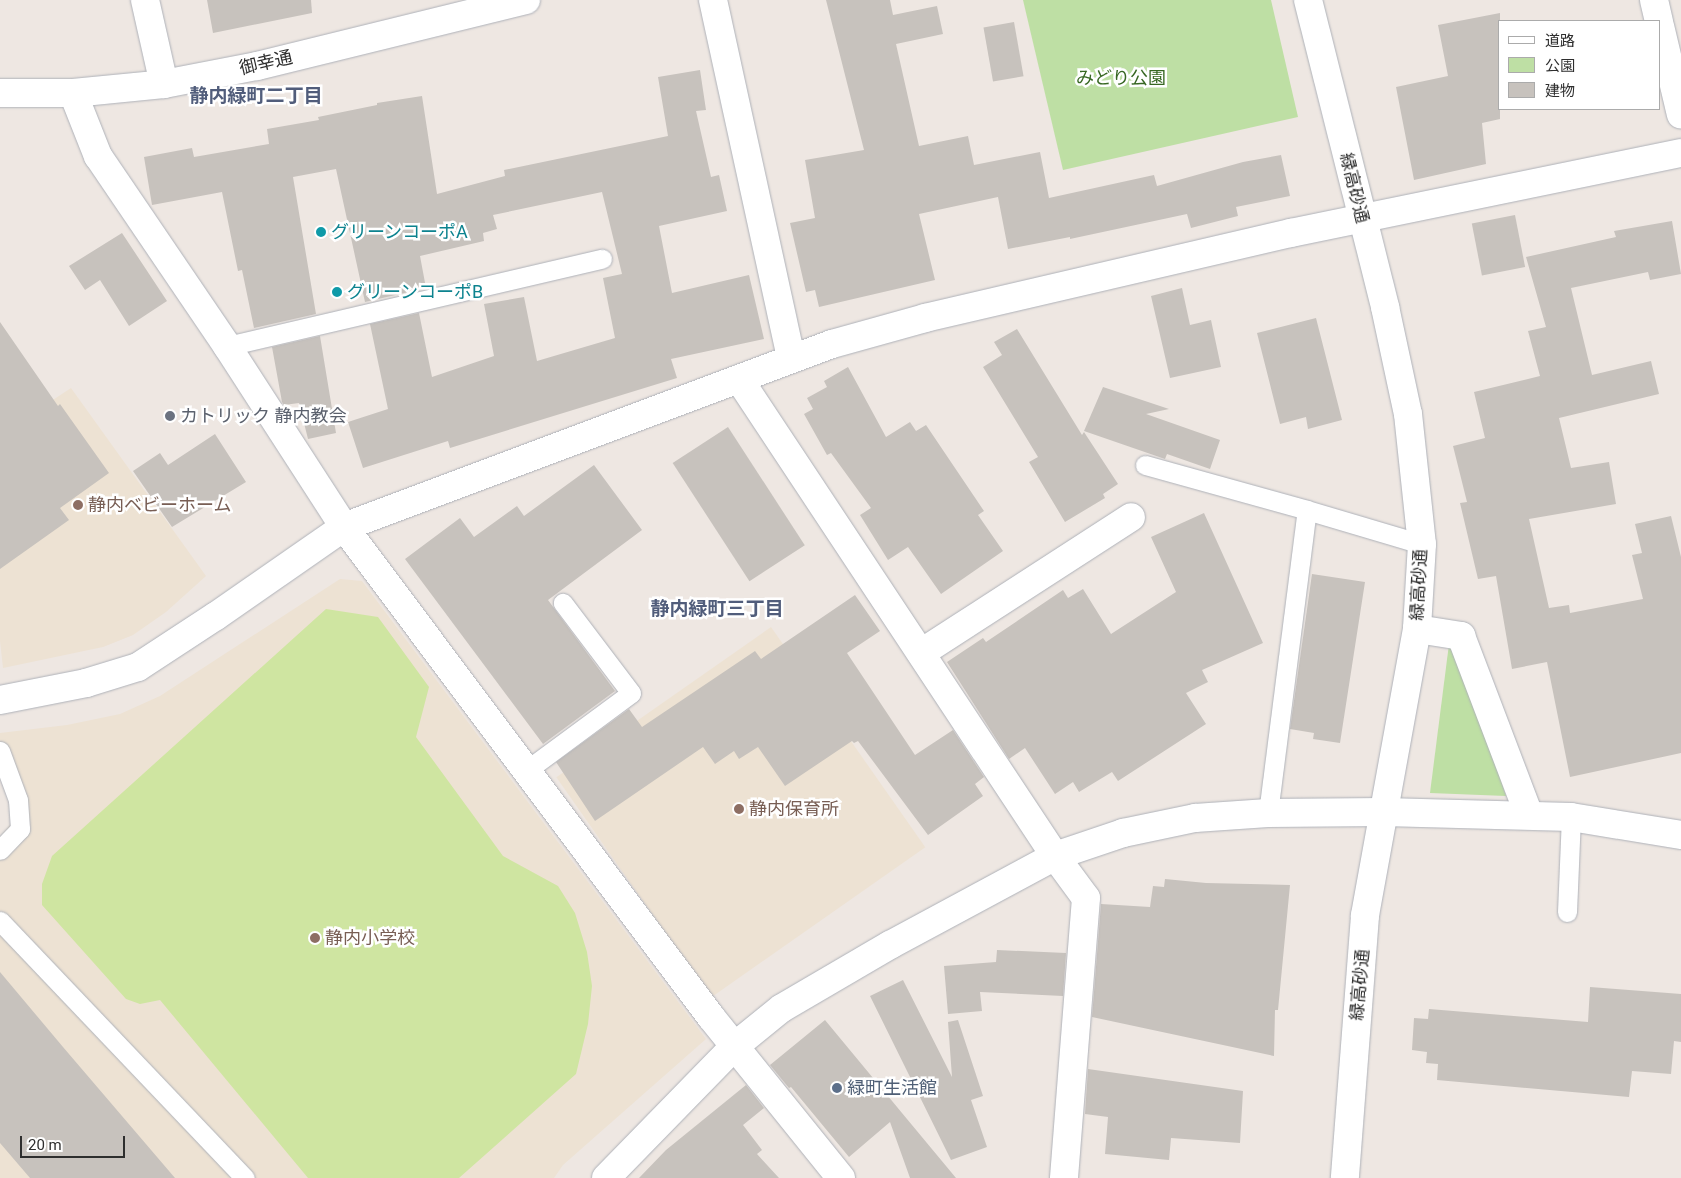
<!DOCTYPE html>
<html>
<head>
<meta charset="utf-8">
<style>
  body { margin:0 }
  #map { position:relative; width:1681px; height:1178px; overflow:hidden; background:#eee7e2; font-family:Roboto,"Noto Sans JP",sans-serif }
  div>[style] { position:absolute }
  .education>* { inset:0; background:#ede2d3; transform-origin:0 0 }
  .green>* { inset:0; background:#bedfa4 }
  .pitch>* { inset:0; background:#cfe5a1 }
  .building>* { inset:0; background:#c7c2bd; transform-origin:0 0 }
  .roads { filter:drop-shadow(0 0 1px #aeb1b8) drop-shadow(0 0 1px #aeb1b8) }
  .service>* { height:19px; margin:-9.5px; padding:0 9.5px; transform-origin:9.5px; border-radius:9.5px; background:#fff }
  .minor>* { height:28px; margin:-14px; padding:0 14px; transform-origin:14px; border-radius:14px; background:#fff }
  .tertiary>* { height:28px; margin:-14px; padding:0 14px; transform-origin:14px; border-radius:14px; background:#fff }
  .dots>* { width:14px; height:14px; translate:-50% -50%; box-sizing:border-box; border:2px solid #fff; border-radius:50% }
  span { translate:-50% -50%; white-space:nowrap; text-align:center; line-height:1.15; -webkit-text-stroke:5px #fff; paint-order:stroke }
  .street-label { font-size:18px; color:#2e2e2e }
  .park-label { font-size:18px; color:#376722 }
  .culture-label { font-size:18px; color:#0d838f }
  .left { translate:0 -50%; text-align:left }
  .worship-label { font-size:18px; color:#5b616d }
  .education-label { font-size:18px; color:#785e54 }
  .service-label { font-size:18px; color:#4e5e75 }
  .neighbourhood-label { font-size:19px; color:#515d7b; font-weight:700 }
  .legend { position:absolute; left:1498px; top:20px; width:162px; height:90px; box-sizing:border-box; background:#fff; border:1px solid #ababab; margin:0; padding:6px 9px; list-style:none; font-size:15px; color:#2e2e2e }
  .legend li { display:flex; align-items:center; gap:10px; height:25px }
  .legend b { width:25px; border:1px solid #ababab }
  .scale { position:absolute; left:20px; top:1136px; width:105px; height:22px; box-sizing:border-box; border:2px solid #2e2e2e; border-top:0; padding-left:6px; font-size:15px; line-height:18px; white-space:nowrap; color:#2e2e2e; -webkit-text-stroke:4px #fff; paint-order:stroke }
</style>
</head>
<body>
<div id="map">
  <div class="education">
    <i style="clip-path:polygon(71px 388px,206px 576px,166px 612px,133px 635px,103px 647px,3px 668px,0 641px,0 435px)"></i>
    <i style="clip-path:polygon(340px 579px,362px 581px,706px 1039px,563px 1165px,554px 1178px,0 1178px,0 837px,15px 818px,0 772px,0 733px,67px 725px,120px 714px,160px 696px)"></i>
    <i style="left:771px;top:627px;width:269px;height:262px;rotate:55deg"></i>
  </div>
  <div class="green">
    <i style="clip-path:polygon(1023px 0,1271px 0,1298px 117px,1063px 170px)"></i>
    <i style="clip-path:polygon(1449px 644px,1459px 645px,1506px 796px,1430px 793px)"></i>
  </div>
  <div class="pitch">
    <i style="clip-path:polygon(326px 609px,378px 617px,429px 687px,416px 737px,503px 856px,558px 886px,575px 913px,587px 952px,592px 986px,588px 1024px,576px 1074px,459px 1178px,308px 1178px,160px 1000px,140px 1004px,126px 999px,42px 905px,42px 884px,52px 856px)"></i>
  </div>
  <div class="building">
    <i style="clip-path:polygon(207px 0,311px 0,312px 13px,213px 33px)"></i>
    <i style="clip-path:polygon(826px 0,890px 0,893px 15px,937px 6px,943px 34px,896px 44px,919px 146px,968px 136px,974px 165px,1040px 152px,1049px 198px,1154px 175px,1157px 186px,1243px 162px,1281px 155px,1290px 196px,1236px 207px,1238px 216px,1191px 228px,1187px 214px,1070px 239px,1070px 237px,1008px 249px,998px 197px,919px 214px,935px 280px,819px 307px,815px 290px,806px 292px,790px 223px,815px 218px,805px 160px,864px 150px)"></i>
    <i style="clip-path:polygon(1500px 13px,1500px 119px,1482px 123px,1486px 164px,1414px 180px,1396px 87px,1448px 76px,1438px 25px)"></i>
    <i style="left:1014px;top:22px;width:55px;height:31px;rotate:80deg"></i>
    <i style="clip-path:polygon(700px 70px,706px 110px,696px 111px,711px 177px,719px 175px,727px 211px,659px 226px,672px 293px,749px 275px,764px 339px,671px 359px,677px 378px,450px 448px,448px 441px,363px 468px,348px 422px,388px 409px,370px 324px,419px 313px,432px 377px,494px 356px,484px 304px,524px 297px,537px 361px,615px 338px,603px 278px,622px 274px,602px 192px,493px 215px,497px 229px,483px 233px,484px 241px,420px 256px,426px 288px,365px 302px,336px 169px,293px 177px,316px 314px,254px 328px,242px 270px,238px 271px,222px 192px,152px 205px,144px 157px,192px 148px,194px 157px,269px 144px,267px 129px,319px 120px,318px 117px,377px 105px,377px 103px,422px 96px,437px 194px,505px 176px,504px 170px,668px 136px,658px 77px)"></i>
    <i style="left:1515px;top:215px;width:53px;height:44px;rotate:79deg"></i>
    <i style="clip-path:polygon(1672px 221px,1681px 274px,1650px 280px,1648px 272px,1571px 288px,1592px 375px,1651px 361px,1659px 394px,1559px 418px,1571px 468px,1609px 462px,1616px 504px,1529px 519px,1549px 608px,1569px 605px,1570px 613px,1643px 599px,1632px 555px,1642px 553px,1635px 524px,1671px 516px,1681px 557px,1681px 753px,1570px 777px,1547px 662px,1512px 669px,1496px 576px,1478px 579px,1460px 503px,1467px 502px,1453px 446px,1485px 438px,1474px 392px,1540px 376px,1528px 331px,1546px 327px,1526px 257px,1616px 237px,1614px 231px)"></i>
    <i style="clip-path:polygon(122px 233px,167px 301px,129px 326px,100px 280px,85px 290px,69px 266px)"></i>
    <i style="clip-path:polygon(1182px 288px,1190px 325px,1211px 320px,1221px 367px,1170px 378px,1151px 296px)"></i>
    <i style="clip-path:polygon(1316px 318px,1342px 420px,1308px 429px,1306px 417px,1280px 424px,1257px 333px)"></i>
    <i style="clip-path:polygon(0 322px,58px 406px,60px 404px,109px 473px,60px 508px,69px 520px,0 569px)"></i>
    <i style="clip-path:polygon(1017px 329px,1082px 435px,1084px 432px,1118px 484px,1103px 494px,1105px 498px,1065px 522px,1029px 462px,1038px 457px,983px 367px,1002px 355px,994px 342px)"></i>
    <i style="clip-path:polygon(320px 336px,336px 433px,308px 439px,299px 403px,284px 405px,282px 402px,272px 347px)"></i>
    <i style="clip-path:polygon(848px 367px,886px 437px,910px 422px,916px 431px,926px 425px,984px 511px,978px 515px,1003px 551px,941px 594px,908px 547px,888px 560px,860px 515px,871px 508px,831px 453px,827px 455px,804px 414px,813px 409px,807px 398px,827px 387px,824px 381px)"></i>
    <i style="clip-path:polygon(1103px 387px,1169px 409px,1146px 414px,1220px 440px,1210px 469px,1167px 454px,1165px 459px,1084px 431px)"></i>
    <i style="left:728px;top:427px;width:141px;height:66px;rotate:57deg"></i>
    <i style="clip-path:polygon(215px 434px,246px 482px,172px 527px,133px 471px,160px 453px,168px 465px)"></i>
    <i style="clip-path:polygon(594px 465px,642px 530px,548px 600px,615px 691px,543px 744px,405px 559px,460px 518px,474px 537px,517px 506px,524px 516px)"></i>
    <i style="clip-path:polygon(1204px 513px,1263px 643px,1202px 670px,1208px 682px,1186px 693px,1206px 724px,1118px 781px,1112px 772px,1079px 792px,1073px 782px,1055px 794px,1025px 748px,1009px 759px,947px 662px,983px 638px,986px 642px,1063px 590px,1068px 598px,1083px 589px,1111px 634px,1176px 592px,1151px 537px)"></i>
    <i style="clip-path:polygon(1312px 574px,1365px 582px,1340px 743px,1313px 739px,1314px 733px,1290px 729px)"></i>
    <i style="clip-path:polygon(855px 595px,880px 631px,847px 653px,915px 755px,953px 730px,984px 777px,975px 784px,983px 796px,928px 835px,858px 741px,854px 743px,852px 741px,785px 786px,758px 747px,739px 759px,734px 751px,715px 764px,703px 747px,595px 821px,556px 762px,629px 709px,642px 727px,755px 651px,761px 659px)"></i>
    <i style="clip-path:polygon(1165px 879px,1206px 883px,1290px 885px,1278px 1010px,1275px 1010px,1274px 1056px,1092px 1017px,1101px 904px,1150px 907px,1153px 886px,1164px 887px)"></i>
    <i style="clip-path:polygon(997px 950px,1066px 953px,1063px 996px,980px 992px,982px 1011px,948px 1014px,944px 966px,996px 962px)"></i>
    <i style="clip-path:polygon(0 972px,63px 1047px,175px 1178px,30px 1178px,0 1143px)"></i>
    <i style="clip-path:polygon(903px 980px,952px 1077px,948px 1022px,958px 1020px,983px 1096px,971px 1100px,987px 1147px,951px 1160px,870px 996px)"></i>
    <i style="clip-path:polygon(1590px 987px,1681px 994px,1681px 1042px,1674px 1041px,1671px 1074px,1632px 1071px,1629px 1097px,1437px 1080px,1438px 1064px,1426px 1063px,1427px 1052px,1412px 1050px,1414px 1018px,1428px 1019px,1429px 1009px,1588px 1022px)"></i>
    <i style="clip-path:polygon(825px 1020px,902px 1113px,956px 1178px,910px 1178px,890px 1122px,849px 1157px,791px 1087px,789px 1088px,770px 1065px)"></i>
    <i style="clip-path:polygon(1088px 1069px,1243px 1091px,1240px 1143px,1171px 1138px,1169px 1160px,1105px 1154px,1108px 1117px,1085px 1114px)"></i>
    <i style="clip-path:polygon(746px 1085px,764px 1108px,743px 1125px,762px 1150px,757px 1154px,779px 1178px,639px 1178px,666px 1150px)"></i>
  </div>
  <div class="roads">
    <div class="service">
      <i style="left:227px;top:346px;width:385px;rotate:-13.1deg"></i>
      <i style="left:1145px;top:465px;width:168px;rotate:15.5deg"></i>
      <i style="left:0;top:751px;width:52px;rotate:69.8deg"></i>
      <i style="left:18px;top:800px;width:29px;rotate:86deg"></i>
      <i style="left:20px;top:829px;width:29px;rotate:134deg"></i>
      <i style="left:527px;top:770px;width:129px;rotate:-36.5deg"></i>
      <i style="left:631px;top:693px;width:113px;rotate:-127.1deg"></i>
      <i style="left:1268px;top:813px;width:305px;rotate:-82.7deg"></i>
      <i style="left:1307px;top:510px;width:120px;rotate:16.5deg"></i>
      <i style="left:1567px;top:912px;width:95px;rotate:-87.6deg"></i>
      <i style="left:0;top:921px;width:355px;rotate:46.4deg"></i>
    </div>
    <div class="minor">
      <i style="left:145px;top:0;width:86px;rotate:77.3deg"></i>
      <i style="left:713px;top:0;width:367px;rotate:77.7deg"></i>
      <i style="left:1654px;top:0;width:22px;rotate:77deg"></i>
      <i style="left:1660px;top:26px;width:91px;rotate:76.7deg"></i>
      <i style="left:73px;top:93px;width:68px;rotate:68.4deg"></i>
      <i style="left:98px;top:156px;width:230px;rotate:55.8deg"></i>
      <i style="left:227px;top:346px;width:216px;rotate:57.1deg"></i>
      <i style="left:344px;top:527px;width:612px;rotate:53.17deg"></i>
      <i style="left:711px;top:1017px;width:207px;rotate:51.1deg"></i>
      <i style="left:739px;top:379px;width:572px;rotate:56.48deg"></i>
      <i style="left:1055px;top:856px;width:52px;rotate:53.6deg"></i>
      <i style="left:1086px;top:898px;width:281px;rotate:94.5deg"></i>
      <i style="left:1417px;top:629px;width:45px;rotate:9deg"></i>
      <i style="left:1461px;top:636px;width:191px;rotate:69.2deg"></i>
      <i style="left:921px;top:653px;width:250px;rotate:-32.9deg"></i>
      <i style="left:606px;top:1178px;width:185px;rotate:-45.7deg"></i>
      <i style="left:735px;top:1046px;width:60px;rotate:-39deg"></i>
      <i style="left:782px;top:1008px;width:125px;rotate:-30.3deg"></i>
      <i style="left:890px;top:945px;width:187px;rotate:-28.3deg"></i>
      <i style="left:1055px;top:856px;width:72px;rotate:-18.7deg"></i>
      <i style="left:1123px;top:833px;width:74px;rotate:-11.8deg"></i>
      <i style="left:1195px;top:818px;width:73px;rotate:-3.9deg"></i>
      <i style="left:1268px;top:813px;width:116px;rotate:-0.5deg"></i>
      <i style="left:1384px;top:812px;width:187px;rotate:1.5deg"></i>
      <i style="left:1571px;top:817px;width:111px;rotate:9.3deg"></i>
    </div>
    <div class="tertiary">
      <i style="left:1308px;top:0;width:317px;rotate:75.9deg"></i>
      <i style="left:1385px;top:307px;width:109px;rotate:77.9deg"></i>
      <i style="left:1408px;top:414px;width:131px;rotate:83.9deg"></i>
      <i style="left:1422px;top:544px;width:85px;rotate:93.4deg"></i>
      <i style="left:1417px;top:629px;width:292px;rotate:100.3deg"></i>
      <i style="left:1365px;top:916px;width:263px;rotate:94.4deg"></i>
      <i style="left:0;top:93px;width:73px"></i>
      <i style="left:73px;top:93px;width:91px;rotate:-5.6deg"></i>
      <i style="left:164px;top:84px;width:95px;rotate:-11deg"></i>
      <i style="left:257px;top:66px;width:277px;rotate:-13.8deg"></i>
      <i style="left:0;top:700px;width:88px;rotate:-11.2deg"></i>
      <i style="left:86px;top:683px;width:54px;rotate:-17.1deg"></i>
      <i style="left:138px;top:667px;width:93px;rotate:-33.2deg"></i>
      <i style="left:216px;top:616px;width:156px;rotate:-34.8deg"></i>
      <i style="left:344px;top:527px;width:521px;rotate:-20.56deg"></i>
      <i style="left:832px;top:344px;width:97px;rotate:-15.6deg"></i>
      <i style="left:925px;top:318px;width:376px;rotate:-13.1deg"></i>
      <i style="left:1291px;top:233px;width:398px;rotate:-11.6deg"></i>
    </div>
  </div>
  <div class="dots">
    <i style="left:321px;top:232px;background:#0f9aa8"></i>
    <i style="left:337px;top:292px;background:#0f9aa8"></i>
    <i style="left:170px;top:416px;background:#6b7280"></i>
    <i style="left:78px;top:505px;background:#8d6e63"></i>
    <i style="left:739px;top:809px;background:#8d6e63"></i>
    <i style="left:315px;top:938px;background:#8d6e63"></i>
    <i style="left:837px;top:1088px;background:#5c6f8a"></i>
  </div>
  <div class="street-label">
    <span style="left:266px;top:63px;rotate:-13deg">御幸通</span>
    <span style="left:1354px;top:188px;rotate:76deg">緑高砂通</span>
    <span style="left:1419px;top:585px;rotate:-87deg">緑高砂通</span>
    <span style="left:1360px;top:985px;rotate:-85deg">緑高砂通</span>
  </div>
  <div class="park-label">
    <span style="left:1121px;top:78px">みどり公園</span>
  </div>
  <div class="culture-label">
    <span class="left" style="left:331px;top:232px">グリーンコーポA</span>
    <span class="left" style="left:347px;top:292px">グリーンコーポB</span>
  </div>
  <div class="worship-label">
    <span class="left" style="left:180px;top:416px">カトリック 静内教会</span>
  </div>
  <div class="education-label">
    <span class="left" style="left:88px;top:505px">静内ベビーホーム</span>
    <span class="left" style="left:749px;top:809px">静内保育所</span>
    <span class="left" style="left:325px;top:938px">静内小学校</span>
  </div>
  <div class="service-label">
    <span class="left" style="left:847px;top:1088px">緑町生活館</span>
  </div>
  <div class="neighbourhood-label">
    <span style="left:256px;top:96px">静内緑町二丁目</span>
    <span style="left:717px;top:609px">静内緑町三丁目</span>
  </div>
  <ul class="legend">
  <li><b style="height:6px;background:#fff"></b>道路</li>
  <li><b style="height:14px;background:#bedfa4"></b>公園</li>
  <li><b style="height:14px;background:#c7c2bd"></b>建物</li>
  </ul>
  <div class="scale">20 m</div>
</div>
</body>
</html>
